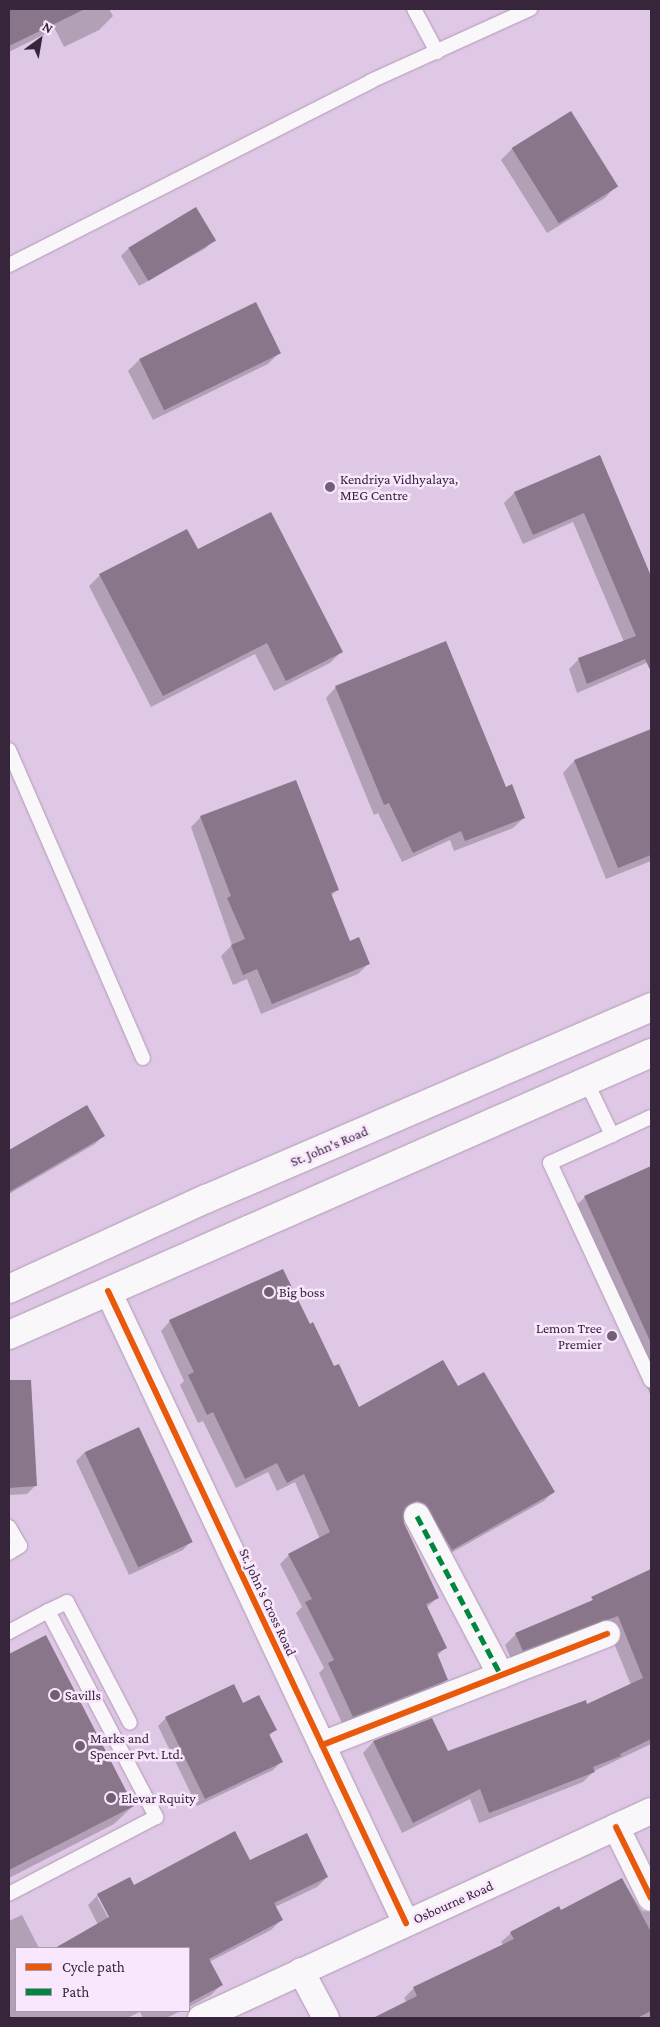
<!DOCTYPE html>
<html>
<head>
<meta charset="utf-8">
<style>
  body { margin:0 }
  #map { position:relative; width:660px; height:2027px; overflow:hidden; background:#dfc8e5; font-family:"Crimson Pro",serif }
  div>[style] { position:absolute }
  .shadow>* { inset:0; background:#0003 }
  .building>* { inset:0; background:#89768a; transform-origin:0 0 }
  .roads { filter:drop-shadow(0 0 1px #ae9bb2) drop-shadow(0 0 1px #ae9bb2) }
  .service>* { height:14px; margin:-7px; padding:0 7px; transform-origin:7px; border-radius:7px; background:#faf7fb }
  .minor>* { height:26px; margin:-13px; padding:0 13px; transform-origin:13px; border-radius:13px; background:#faf7fb }
  .secondary>* { height:28px; margin:-14px; padding:0 14px; transform-origin:14px; border-radius:14px; background:#faf7fb }
  .quiet>* { height:5px; margin-top:-2.5px; transform-origin:0; background:repeating-linear-gradient(90deg,#00873e 0 10px,transparent 0 15px) }
  .cycleway>* { height:6px; margin:-3px; padding:0 3px; transform-origin:3px; border-radius:3px; background:#e8590c }
  .dots>* { width:14px; height:14px; translate:-50% -50%; box-sizing:border-box; border:2px solid #f9e7fd; border-radius:50% }
  span { translate:-50% -50%; white-space:nowrap; text-align:center; line-height:1.15; -webkit-text-stroke:5px #f9e7fd; paint-order:stroke }
  .poi-label { font-size:14px; color:#37263b }
  .left { translate:0 -50%; text-align:left }
  .right { translate:-100% -50%; text-align:right }
  .street-label { font-size:14px; color:#37263b }
  .frame { position:absolute; inset:0; border:10px solid #37263b; pointer-events:none }
  .legend { position:absolute; left:15px; top:1947px; width:175px; height:65px; box-sizing:border-box; background:#f9e7fd; border:1px solid #ab9aaf; margin:0; padding:6px 9px; list-style:none; font-size:15px; color:#37263b }
  .legend li { display:flex; align-items:center; gap:10px; height:25px }
  .legend b { width:25px; border:1px solid #ab9aaf }
  .north { position:absolute; left:15px; top:15px; width:50px; height:50px; -webkit-text-stroke:4px #f9e7fd; paint-order:stroke; rotate:32deg; font-size:14px; font-weight:700; line-height:20px; text-align:center; color:#37263b }
  .north::after { content:''; display:block; margin:auto; width:18px; height:22px; background:#37263b; clip-path:polygon(50% 0,100% 100%,50% 72%,0 100%) }
</style>
</head>
<body>
<div id="map">
  <div class="shadow">
    <i style="clip-path:polygon(9px 9px,109px 9px,113px 16px,99px 30px,64px 47px,55px 29px,9px 52px)"></i>
    <i style="clip-path:polygon(512px 149px,616px 186px,605px 198px,547px 233px,501px 160px)"></i>
    <i style="clip-path:polygon(214px 239px,206px 248px,139px 286px,121px 256px,129px 248px)"></i>
    <i style="clip-path:polygon(255px 304px,279px 353px,268px 364px,153px 420px,128px 371px,140px 359px)"></i>
    <i style="clip-path:polygon(600px 456px,651px 579px,651px 661px,577px 693px,569px 669px,579px 659px,624px 642px,573px 522px,523px 544px,504px 503px,514px 493px)"></i>
    <i style="clip-path:polygon(197px 551px,341px 652px,330px 663px,274px 691px,255px 654px,151px 707px,89px 586px,100px 575px)"></i>
    <i style="clip-path:polygon(336px 687px,505px 788px,524px 818px,513px 828px,454px 851px,450px 840px,402px 862px,378px 813px,374px 815px,326px 698px)"></i>
    <i style="clip-path:polygon(651px 731px,651px 861px,606px 879px,563px 773px,574px 761px)"></i>
    <i style="clip-path:polygon(201px 817px,338px 889px,331px 896px,349px 942px,369px 963px,358px 974px,261px 1014px,247px 979px,233px 985px,221px 956px,232px 945px,191px 827px)"></i>
    <i style="clip-path:polygon(87px 1107px,103px 1136px,95px 1144px,9px 1194px,9px 1152px)"></i>
    <i style="clip-path:polygon(651px 1167px,651px 1396px,568px 1213px,585px 1197px)"></i>
    <i style="clip-path:polygon(170px 1321px,309px 1326px,359px 1409px,458px 1388px,554px 1491px,544px 1501px,442px 1558px,407px 1510px,403px 1512px,402px 1523px,437px 1598px,426px 1608px,445px 1648px,437px 1656px,447px 1679px,437px 1689px,343px 1725px,319px 1673px,324px 1668px,296px 1613px,302px 1607px,280px 1564px,289px 1555px,320px 1539px,295px 1482px,277px 1491px,268px 1472px,236px 1488px,203px 1421px,198px 1423px,180px 1385px,184px 1381px,161px 1331px)"></i>
    <i style="clip-path:polygon(32px 1424px,35px 1486px,27px 1494px,9px 1495px,9px 1426px)"></i>
    <i style="clip-path:polygon(138px 1429px,191px 1541px,183px 1550px,129px 1575px,76px 1461px,84px 1453px)"></i>
    <i style="clip-path:polygon(651px 1570px,651px 1744px,594px 1771px,583px 1782px,479px 1823px,470px 1799px,402px 1833px,363px 1753px,373px 1742px,432px 1720px,448px 1752px,586px 1706px,631px 1685px,607px 1626px,512px 1661px,505px 1645px,516px 1634px,587px 1603px)"></i>
    <i style="clip-path:polygon(45px 1637px,133px 1806px,114px 1824px,9px 1878px,9px 1655px)"></i>
    <i style="clip-path:polygon(242px 1705px,275px 1730px,269px 1736px,281px 1762px,273px 1770px,197px 1806px,158px 1726px,166px 1718px)"></i>
    <i style="clip-path:polygon(evenodd,250px 1861px,327px 1877px,317px 1887px,275px 1907px,281px 1920px,271px 1930px,209px 1962px,221px 1985px,211px 1995px,189px 2007px,189px 1948px,58px 1948px,98px 1925px,88px 1905px,98px 1895px,250px 1861px,97px 1897px,100px 1897px,113px 1922px,111px 1923px,97px 1897px)"></i>
    <i style="clip-path:polygon(622px 1880px,642px 1911px,651px 1912px,651px 2018px,376px 2018px,407px 2003px,404px 1998px,414px 1988px,503px 1945px,501px 1942px,511px 1933px,560px 1912px)"></i>
    <i style="clip-path:polygon(22px 1915px,39px 1948px,16px 1948px,16px 2011px,181px 2011px,166px 2018px,143px 2018px,140px 2012px,127px 2018px,9px 2018px,9px 1921px)"></i>
  </div>
  <div class="building">
    <i style="clip-path:polygon(9px 9px,85px 9px,9px 46px)"></i>
    <i style="left:571px;top:111px;width:89px;height:70px;rotate:58deg"></i>
    <i style="left:196px;top:207px;width:39px;height:79px;rotate:59deg"></i>
    <i style="left:256px;top:302px;width:57px;height:130px;rotate:64deg"></i>
    <i style="clip-path:polygon(600px 455px,651px 576px,651px 672px,645px 659px,587px 684px,578px 658px,636px 636px,584px 513px,533px 535px,514px 492px)"></i>
    <i style="clip-path:polygon(271px 512px,343px 652px,286px 681px,267px 643px,163px 696px,99px 574px,187px 529px,198px 549px)"></i>
    <i style="clip-path:polygon(446px 641px,506px 787px,512px 784px,525px 818px,465px 841px,461px 831px,413px 853px,389px 803px,384px 805px,335px 686px)"></i>
    <i style="clip-path:polygon(651px 729px,651px 855px,618px 868px,574px 760px)"></i>
    <i style="clip-path:polygon(296px 780px,339px 890px,331px 893px,350px 941px,359px 937px,370px 964px,272px 1004px,257px 969px,243px 975px,231px 945px,245px 939px,227px 898px,231px 896px,200px 816px)"></i>
    <i style="clip-path:polygon(87px 1105px,105px 1136px,9px 1192px,9px 1150px)"></i>
    <i style="clip-path:polygon(651px 1166px,651px 1343px,584px 1196px)"></i>
    <i style="clip-path:polygon(283px 1269px,310px 1324px,313px 1322px,334px 1366px,339px 1364px,359px 1407px,443px 1360px,458px 1386px,484px 1372px,555px 1492px,452px 1550px,425px 1504px,417px 1501px,405px 1508px,404px 1523px,439px 1598px,426px 1604px,447px 1648px,437px 1653px,448px 1680px,353px 1717px,328px 1663px,334px 1660px,305px 1602px,312px 1599px,288px 1554px,330px 1532px,304px 1474px,287px 1483px,277px 1463px,245px 1479px,213px 1412px,207px 1415px,188px 1375px,194px 1372px,169px 1320px)"></i>
    <i style="clip-path:polygon(9px 1380px,31px 1380px,37px 1486px,9px 1488px)"></i>
    <i style="left:139px;top:1427px;width:127px;height:60px;rotate:65deg"></i>
    <i style="clip-path:polygon(651px 1569px,651px 1739px,620px 1754px,621px 1756px,593px 1767px,595px 1772px,489px 1813px,480px 1789px,413px 1823px,373px 1741px,432px 1718px,448px 1751px,586px 1700px,587px 1704px,643px 1678px,618px 1616px,523px 1651px,515px 1633px,593px 1600px,591px 1597px)"></i>
    <i style="clip-path:polygon(46px 1635px,134px 1806px,9px 1870px,9px 1654px)"></i>
    <i style="clip-path:polygon(234px 1684px,243px 1703px,259px 1695px,277px 1730px,269px 1734px,283px 1762px,205px 1799px,165px 1717px)"></i>
    <i style="clip-path:polygon(235px 1831px,250px 1860px,307px 1833px,328px 1877px,274px 1903px,283px 1920px,209px 1959px,223px 1985px,189px 2003px,189px 1948px,55px 1948px,109px 1917px,97px 1894px,130px 1877px,134px 1885px)"></i>
    <i style="clip-path:polygon(622px 1878px,651px 1932px,651px 2011px,637px 2018px,373px 2018px,417px 1996px,413px 1987px,514px 1939px,510px 1932px,559px 1906px,561px 1910px)"></i>
  </div>
  <div class="roads">
    <div class="service">
      <i style="left:414px;top:9px;width:49px;rotate:61.9deg"></i>
      <i style="left:9px;top:265px;width:406px;rotate:-26.9deg"></i>
      <i style="left:371px;top:81px;width:175px;rotate:-24.4deg"></i>
      <i style="left:9px;top:750px;width:336px;rotate:66.5deg"></i>
      <i style="left:587px;top:1083px;width:58px;rotate:64.3deg"></i>
      <i style="left:612px;top:1135px;width:68px;rotate:155.7deg"></i>
      <i style="left:550px;top:1163px;width:240px;rotate:65.1deg"></i>
      <i style="left:612px;top:1135px;width:43px;rotate:-24.8deg"></i>
      <i style="left:9px;top:1527px;width:22px;rotate:60deg"></i>
      <i style="left:20px;top:1546px;width:13px;rotate:148deg"></i>
      <i style="left:48px;top:1611px;width:21px;rotate:-25deg"></i>
      <i style="left:67px;top:1602px;width:136px;rotate:62.5deg"></i>
      <i style="left:9px;top:1632px;width:44px;rotate:-28.3deg"></i>
      <i style="left:48px;top:1611px;width:233px;rotate:62.3deg"></i>
      <i style="left:156px;top:1817px;width:166px;rotate:152.4deg"></i>
    </div>
    <div class="minor">
      <i style="left:108px;top:1291px;width:699px;rotate:64.76deg"></i>
      <i style="left:417px;top:1516px;width:180px;rotate:62.2deg"></i>
      <i style="left:322px;top:1745px;width:306px;rotate:-21.3deg"></i>
      <i style="left:616px;top:1827px;width:79px;rotate:63.8deg"></i>
      <i style="left:301px;top:1971px;width:53px;rotate:62deg"></i>
      <i style="left:201px;top:2018px;width:495px;rotate:-24.7deg"></i>
    </div>
    <div class="secondary">
      <i style="left:9px;top:1289px;width:217px;rotate:-24.6deg"></i>
      <i style="left:206px;top:1199px;width:485px;rotate:-23.3deg"></i>
      <i style="left:9px;top:1335px;width:701px;rotate:-23.71deg"></i>
    </div>
  </div>
  <div class="quiet">
    <i style="left:417px;top:1516px;width:180px;rotate:62.2deg"></i>
  </div>
  <div class="cycleway">
    <i style="left:108px;top:1291px;width:699px;rotate:64.76deg"></i>
    <i style="left:322px;top:1745px;width:306px;rotate:-21.3deg"></i>
    <i style="left:616px;top:1827px;width:79px;rotate:63.8deg"></i>
  </div>
  <div class="dots">
    <i style="left:330px;top:487px;background:#725f76"></i>
    <i style="left:269px;top:1292px;background:#725f76"></i>
    <i style="left:612px;top:1336px;background:#725f76"></i>
    <i style="left:55px;top:1695px;background:#725f76"></i>
    <i style="left:80px;top:1746px;background:#725f76"></i>
    <i style="left:111px;top:1798px;background:#725f76"></i>
  </div>
  <div class="poi-label">
    <span class="left" style="left:340px;top:487px">Kendriya Vidhyalaya,<br>MEG Centre</span>
    <span class="left" style="left:279px;top:1292px">Big boss</span>
    <span class="right" style="left:602px;top:1336px">Lemon Tree<br>Premier</span>
    <span class="left" style="left:65px;top:1695px">Savills</span>
    <span class="left" style="left:90px;top:1746px">Marks and<br>Spencer Pvt. Ltd.</span>
    <span class="left" style="left:121px;top:1798px">Elevar Rquity</span>
  </div>
  <div class="street-label">
    <span style="left:329px;top:1146px;rotate:-23deg">St. John's Road</span>
    <span style="left:268px;top:1602px;rotate:65deg">St. John's Cross Road</span>
    <span style="left:453px;top:1902px;rotate:-24deg">Osbourne Road</span>
  </div>
  <div class="frame"></div>
  <ul class="legend">
  <li><b style="height:6px;background:#e8590c"></b>Cycle path</li>
  <li><b style="height:6px;background:#00873e"></b>Path</li>
  </ul>
  <div class="north">N</div>
</div>
</body>
</html>
